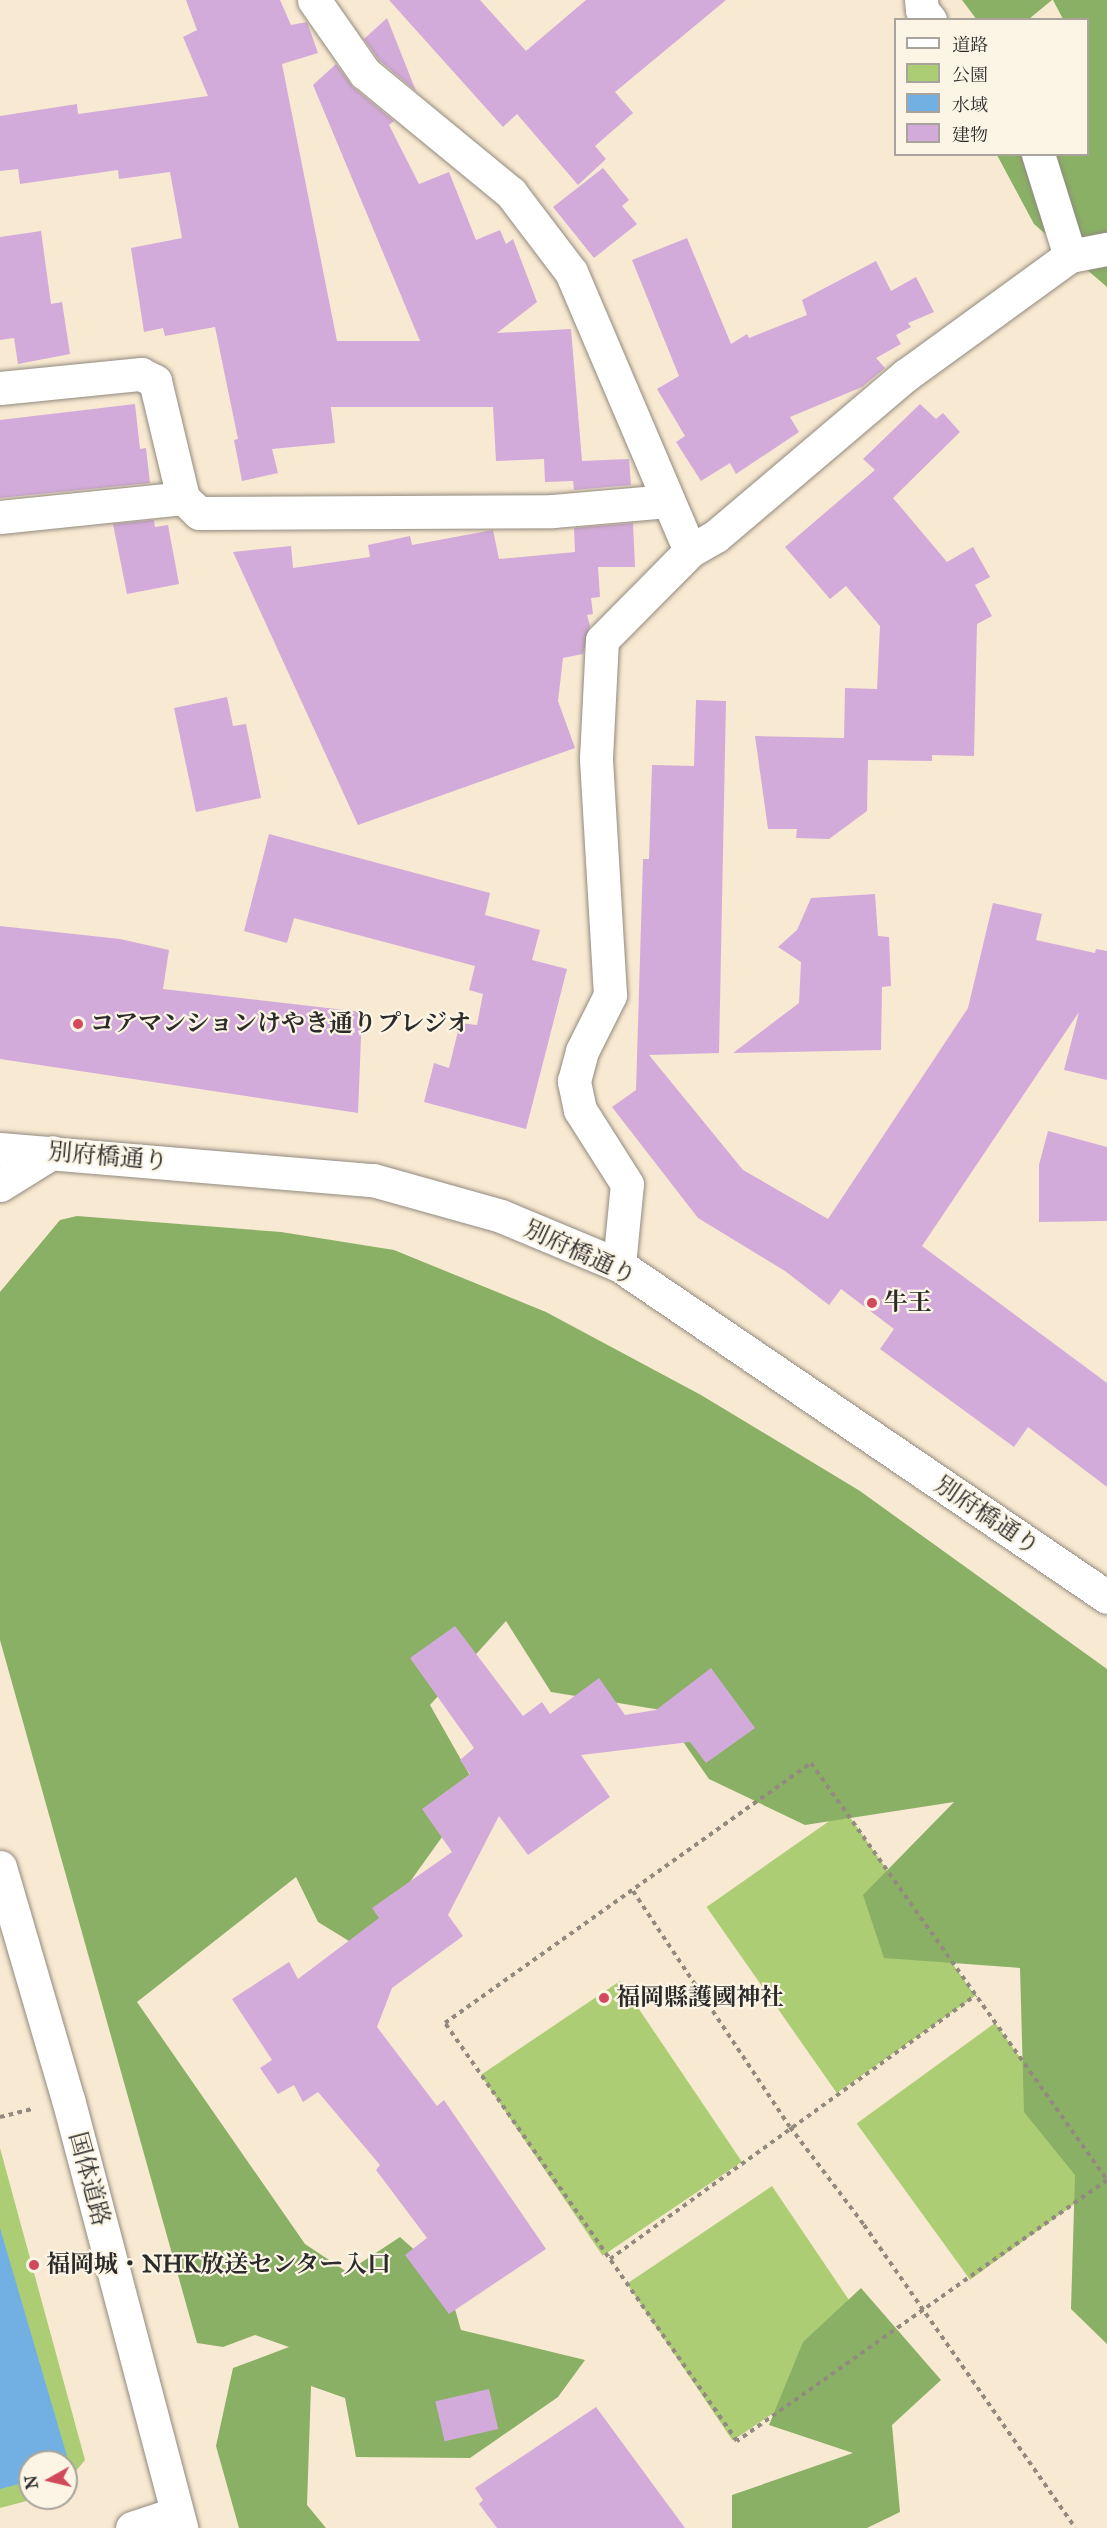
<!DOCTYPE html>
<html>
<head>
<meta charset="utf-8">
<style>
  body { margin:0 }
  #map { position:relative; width:1107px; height:2528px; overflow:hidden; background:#f8e9d2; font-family:"IM FELL Great Primer","Noto Serif JP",serif }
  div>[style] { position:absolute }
  .green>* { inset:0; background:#adcd75; transform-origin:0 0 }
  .forest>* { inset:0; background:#8ab066 }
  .water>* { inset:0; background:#72b0e4 }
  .building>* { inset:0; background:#d3abda; transform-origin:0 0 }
  .path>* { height:4px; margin-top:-2px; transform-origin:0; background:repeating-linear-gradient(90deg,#928a7e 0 4.5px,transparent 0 9px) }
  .roads { filter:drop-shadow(0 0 2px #928a7e) drop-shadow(0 0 2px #928a7e) }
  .street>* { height:33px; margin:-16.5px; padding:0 16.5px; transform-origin:16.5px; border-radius:16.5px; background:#fff }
  .secondary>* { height:33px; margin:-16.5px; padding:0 16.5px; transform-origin:16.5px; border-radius:16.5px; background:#fff }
  .highway>* { height:33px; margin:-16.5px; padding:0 16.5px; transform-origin:16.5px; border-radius:16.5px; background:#fff }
  .dots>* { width:16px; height:16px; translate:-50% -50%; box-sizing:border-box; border:3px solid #fcf5e5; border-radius:50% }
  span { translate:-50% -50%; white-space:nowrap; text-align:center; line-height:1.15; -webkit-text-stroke:4.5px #fcf5e5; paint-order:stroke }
  .poi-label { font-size:24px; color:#2b2b2b; font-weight:700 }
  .left { translate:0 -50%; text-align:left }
  .street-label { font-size:24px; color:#2b2b2b }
  .legend { position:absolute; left:894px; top:18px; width:195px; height:138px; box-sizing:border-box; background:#fcf5e5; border:2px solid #a8a49b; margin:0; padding:8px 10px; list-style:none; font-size:18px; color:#2b2b2b }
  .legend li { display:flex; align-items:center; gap:12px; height:30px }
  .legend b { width:30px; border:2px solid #a8a49b }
  .north { position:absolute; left:18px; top:2450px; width:60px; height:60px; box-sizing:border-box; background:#fcf5e5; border:2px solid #a8a49b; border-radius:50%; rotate:262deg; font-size:16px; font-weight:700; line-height:24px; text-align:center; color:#2b2b2b }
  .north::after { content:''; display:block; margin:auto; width:21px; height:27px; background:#d1495b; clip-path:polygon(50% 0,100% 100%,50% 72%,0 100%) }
</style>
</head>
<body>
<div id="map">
  <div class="green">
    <i style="left:845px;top:1810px;width:227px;height:169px;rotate:55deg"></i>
    <i style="left:620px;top:1981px;width:218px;height:168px;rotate:56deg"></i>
    <i style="left:995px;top:2023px;width:193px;height:171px;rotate:54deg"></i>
    <i style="clip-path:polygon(0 2148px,85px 2460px,66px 2483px,66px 2462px,30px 2462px,30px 2498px,38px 2498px,0 2508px)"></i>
    <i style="left:772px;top:2186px;width:189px;height:175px;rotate:56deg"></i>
  </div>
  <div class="forest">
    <i style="clip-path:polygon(962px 0,1052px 0,1029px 19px,977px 20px)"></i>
    <i style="clip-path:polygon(1053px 0,1107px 0,1107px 287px,1034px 224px,997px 155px,1088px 154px,1088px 20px,1063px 19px)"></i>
    <i style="clip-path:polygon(77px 1216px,281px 1232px,394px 1250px,546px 1312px,701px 1395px,860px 1491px,1107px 1669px,1107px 2344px,1071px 2309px,1075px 2175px,1024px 2112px,1020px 1968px,884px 1958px,863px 1895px,954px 1802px,805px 1825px,709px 1779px,661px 1710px,551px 1692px,506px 1621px,430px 1705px,477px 1788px,362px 1949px,318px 1922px,296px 1877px,137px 2002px,305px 2244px,347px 2272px,400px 2237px,446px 2278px,461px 2330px,585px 2360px,558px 2397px,470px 2458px,356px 2457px,345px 2398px,311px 2386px,307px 2505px,326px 2528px,239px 2528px,216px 2446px,233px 2368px,289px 2347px,255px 2335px,223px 2347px,197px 2343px,0 1640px,0 1292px,60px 1220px)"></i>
    <i style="clip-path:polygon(861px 2288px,941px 2380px,892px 2425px,900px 2512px,867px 2528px,732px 2528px,732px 2495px,853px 2453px,769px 2425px,803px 2342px)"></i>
  </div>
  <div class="water">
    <i style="clip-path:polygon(0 2228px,67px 2456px,61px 2462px,30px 2462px,30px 2481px,0 2489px)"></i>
  </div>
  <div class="building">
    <i style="clip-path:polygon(186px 0,280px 0,291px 25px,307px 22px,318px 53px,282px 64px,337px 341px,420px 341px,313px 85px,336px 64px,353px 87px,394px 121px,389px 125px,419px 184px,449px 172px,476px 240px,500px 230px,506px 244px,513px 239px,537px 302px,497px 333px,571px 329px,582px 461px,629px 459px,631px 485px,574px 490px,573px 481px,545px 482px,544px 459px,496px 461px,493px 407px,331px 407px,335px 443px,272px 449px,278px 473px,242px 481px,234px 440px,238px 439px,215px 327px,165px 336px,163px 328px,144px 332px,131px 248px,182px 238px,170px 172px,119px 179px,118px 170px,20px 184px,18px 169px,0 171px,0 116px,77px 104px,78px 114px,208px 96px,183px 37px,197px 30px)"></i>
    <i style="clip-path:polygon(389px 0,480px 0,526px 51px,586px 0,726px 0,615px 92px,633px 113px,595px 146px,606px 159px,578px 185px,517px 114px,503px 127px)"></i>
    <i style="clip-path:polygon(387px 18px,416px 91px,379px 60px,364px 39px)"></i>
    <i style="clip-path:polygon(603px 168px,629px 200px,622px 206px,637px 224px,594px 258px,553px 207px)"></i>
    <i style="clip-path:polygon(41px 231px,51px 304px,62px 302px,70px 354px,18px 364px,14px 338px,0 340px,0 237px)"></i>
    <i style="clip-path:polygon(687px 238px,731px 344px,747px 334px,749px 338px,807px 315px,802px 300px,876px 261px,891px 291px,916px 277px,934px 312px,908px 323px,911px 327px,896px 335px,901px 344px,876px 358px,885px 368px,862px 387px,790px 417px,799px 432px,736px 474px,730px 463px,701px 481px,676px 442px,685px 436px,657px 389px,679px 376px,632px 260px)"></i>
    <i style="clip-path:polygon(135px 404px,140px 449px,146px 448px,150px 483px,0 498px,0 420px)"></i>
    <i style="clip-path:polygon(920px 404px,936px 419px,943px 413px,960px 432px,893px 498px,947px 562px,973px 547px,990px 577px,975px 585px,992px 616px,977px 624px,974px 756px,932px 755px,932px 761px,868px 760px,867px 811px,829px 839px,796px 838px,797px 829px,768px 829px,755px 736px,844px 738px,845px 688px,877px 689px,880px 626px,846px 586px,830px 599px,785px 547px,875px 470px,863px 459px)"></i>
    <i style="clip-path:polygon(154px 520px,155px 527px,168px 525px,179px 584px,127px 594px,113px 524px)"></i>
    <i style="clip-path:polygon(633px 523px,635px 567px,598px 567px,600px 597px,591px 598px,593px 614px,587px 615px,590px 626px,583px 654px,563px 658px,558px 701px,575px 748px,358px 825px,233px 552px,291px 546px,293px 568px,370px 557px,368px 545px,410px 536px,412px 545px,493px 530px,499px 559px,575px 552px,574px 528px)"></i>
    <i style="clip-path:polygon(227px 697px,233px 726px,246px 724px,261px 798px,196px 812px,174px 708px)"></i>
    <i style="clip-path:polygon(696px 700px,726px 701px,719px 1053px,649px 1055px,743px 1170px,828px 1219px,968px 1008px,993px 903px,1042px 914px,1036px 940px,1095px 953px,1096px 949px,1107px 951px,1107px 1080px,1064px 1070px,1079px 1012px,922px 1246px,1107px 1383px,1107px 1487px,1028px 1427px,1014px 1447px,880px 1349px,894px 1329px,841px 1289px,829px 1305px,785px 1271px,698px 1218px,612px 1107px,636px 1090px,643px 859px,649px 859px,652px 765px,694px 766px)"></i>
    <i style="clip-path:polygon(269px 834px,490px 893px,485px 915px,540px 930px,532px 960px,567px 969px,526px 1129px,424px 1102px,434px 1063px,449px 1068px,460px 1023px,477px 1025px,483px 994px,469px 990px,475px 966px,294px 918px,287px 943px,244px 931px)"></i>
    <i style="clip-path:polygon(875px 894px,878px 936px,889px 937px,891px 986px,882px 987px,881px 1050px,733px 1053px,799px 1003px,801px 962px,778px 947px,797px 930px,811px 898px)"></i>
    <i style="clip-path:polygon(0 926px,120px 939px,169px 950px,163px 989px,362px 1012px,358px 1113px,0 1059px)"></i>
    <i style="clip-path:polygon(1048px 1131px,1107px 1147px,1107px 1221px,1039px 1222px,1039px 1165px)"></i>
    <i style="clip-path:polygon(455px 1626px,523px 1716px,542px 1702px,550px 1714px,599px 1678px,625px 1715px,656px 1710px,711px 1668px,755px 1728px,706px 1763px,690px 1742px,581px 1755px,610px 1797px,528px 1855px,499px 1816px,448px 1915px,463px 1936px,392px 1988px,377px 2027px,437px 2106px,444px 2100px,546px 2249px,449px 2314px,405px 2255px,427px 2238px,376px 2170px,380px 2165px,318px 2092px,303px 2102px,294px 2085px,278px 2094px,260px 2068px,272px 2060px,232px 1999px,289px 1962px,298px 1979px,379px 1918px,372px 1908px,452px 1852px,422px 1809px,470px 1774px,460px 1760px,474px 1748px,410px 1658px)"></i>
    <i style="left:489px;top:2389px;width:41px;height:55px;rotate:77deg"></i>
    <i style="clip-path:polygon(596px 2407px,685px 2528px,497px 2528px,479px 2504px,483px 2500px,475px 2488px)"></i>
  </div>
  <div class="path">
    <i style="left:811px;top:1763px;width:511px;rotate:54.63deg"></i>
    <i style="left:1107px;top:2180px;width:453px;rotate:144.8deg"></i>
    <i style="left:737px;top:2441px;width:510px;rotate:-124.94deg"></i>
    <i style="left:445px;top:2023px;width:449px;rotate:-35.4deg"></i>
    <i style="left:633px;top:1891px;width:283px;rotate:56.4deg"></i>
    <i style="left:790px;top:2127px;width:123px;rotate:52.9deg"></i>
    <i style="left:864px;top:2225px;width:369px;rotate:55.1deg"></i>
    <i style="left:0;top:2117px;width:33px;rotate:-14deg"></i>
    <i style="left:610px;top:2259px;width:451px;rotate:-35.8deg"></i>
  </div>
  <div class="roads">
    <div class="street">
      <i style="left:314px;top:0;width:89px;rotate:55.1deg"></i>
      <i style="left:365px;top:73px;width:189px;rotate:39.4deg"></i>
      <i style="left:511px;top:193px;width:99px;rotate:52.8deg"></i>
      <i style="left:571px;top:272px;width:303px;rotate:66.9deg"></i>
      <i style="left:921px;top:0;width:10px;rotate:84deg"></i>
      <i style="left:922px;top:10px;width:13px;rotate:51deg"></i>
      <i style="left:1038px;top:154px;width:107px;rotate:72.6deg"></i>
      <i style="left:0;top:388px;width:142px;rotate:-5.7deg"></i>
      <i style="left:141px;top:374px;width:16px;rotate:27deg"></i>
      <i style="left:155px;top:381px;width:120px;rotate:76.5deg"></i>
      <i style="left:183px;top:498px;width:22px;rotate:43deg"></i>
      <i style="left:199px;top:513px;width:354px;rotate:-0.3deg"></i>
      <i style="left:553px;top:511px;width:115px;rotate:-5deg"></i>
      <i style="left:0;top:517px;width:184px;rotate:-5.9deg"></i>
      <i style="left:619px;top:1265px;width:81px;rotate:-84.4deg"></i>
      <i style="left:627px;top:1184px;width:88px;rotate:-122.4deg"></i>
      <i style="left:580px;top:1110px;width:30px;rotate:-102deg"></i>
      <i style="left:574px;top:1081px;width:31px;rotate:-75deg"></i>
      <i style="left:582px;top:1051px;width:63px;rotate:-63.4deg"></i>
      <i style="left:610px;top:995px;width:237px;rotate:-93.4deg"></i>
      <i style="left:596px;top:758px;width:118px;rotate:-87.1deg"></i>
      <i style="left:602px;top:640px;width:125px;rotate:-45.3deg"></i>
      <i style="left:690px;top:551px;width:30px;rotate:-30deg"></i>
      <i style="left:716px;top:536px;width:249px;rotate:-40.3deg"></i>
      <i style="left:906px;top:375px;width:203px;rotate:-36deg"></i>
      <i style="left:1070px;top:256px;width:38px;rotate:-11deg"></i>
    </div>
    <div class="secondary">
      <i style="left:0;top:1867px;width:242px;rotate:73.7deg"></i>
      <i style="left:68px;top:2099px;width:444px;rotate:75.2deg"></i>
      <i style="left:132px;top:2528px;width:47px;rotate:-18.4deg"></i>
    </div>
    <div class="highway">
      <i style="left:0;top:1149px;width:374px;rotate:4.8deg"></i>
      <i style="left:373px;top:1180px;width:133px;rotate:15.7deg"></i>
      <i style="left:501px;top:1216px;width:128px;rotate:22.6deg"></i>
      <i style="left:619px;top:1265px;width:590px;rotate:34.23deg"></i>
      <i style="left:0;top:1185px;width:62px;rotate:-31.9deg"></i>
    </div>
  </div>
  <div class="dots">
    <i style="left:78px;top:1024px;background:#d1495b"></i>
    <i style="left:872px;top:1303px;background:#d1495b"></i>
    <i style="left:604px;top:1998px;background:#d1495b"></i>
    <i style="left:34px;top:2265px;background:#d1495b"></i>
  </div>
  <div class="poi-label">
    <span class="left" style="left:90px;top:1024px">コアマンションけやき通りプレジオ</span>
    <span class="left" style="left:884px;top:1303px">牛王</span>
    <span class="left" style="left:616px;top:1998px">福岡縣護國神社</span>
    <span class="left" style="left:46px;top:2265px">福岡城・NHK放送センター入口</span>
  </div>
  <div class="street-label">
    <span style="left:108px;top:1157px;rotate:5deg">別府橋通り</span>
    <span style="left:580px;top:1253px;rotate:25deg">別府橋通り</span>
    <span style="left:987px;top:1516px;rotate:34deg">別府橋通り</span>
    <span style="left:89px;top:2179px;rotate:75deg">国体道路</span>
  </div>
  <ul class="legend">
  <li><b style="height:8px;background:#fff"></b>道路</li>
  <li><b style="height:16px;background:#adcd75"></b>公園</li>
  <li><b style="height:16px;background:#72b0e4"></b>水域</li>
  <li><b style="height:16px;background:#d3abda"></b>建物</li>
  </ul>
  <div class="north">N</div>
</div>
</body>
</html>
